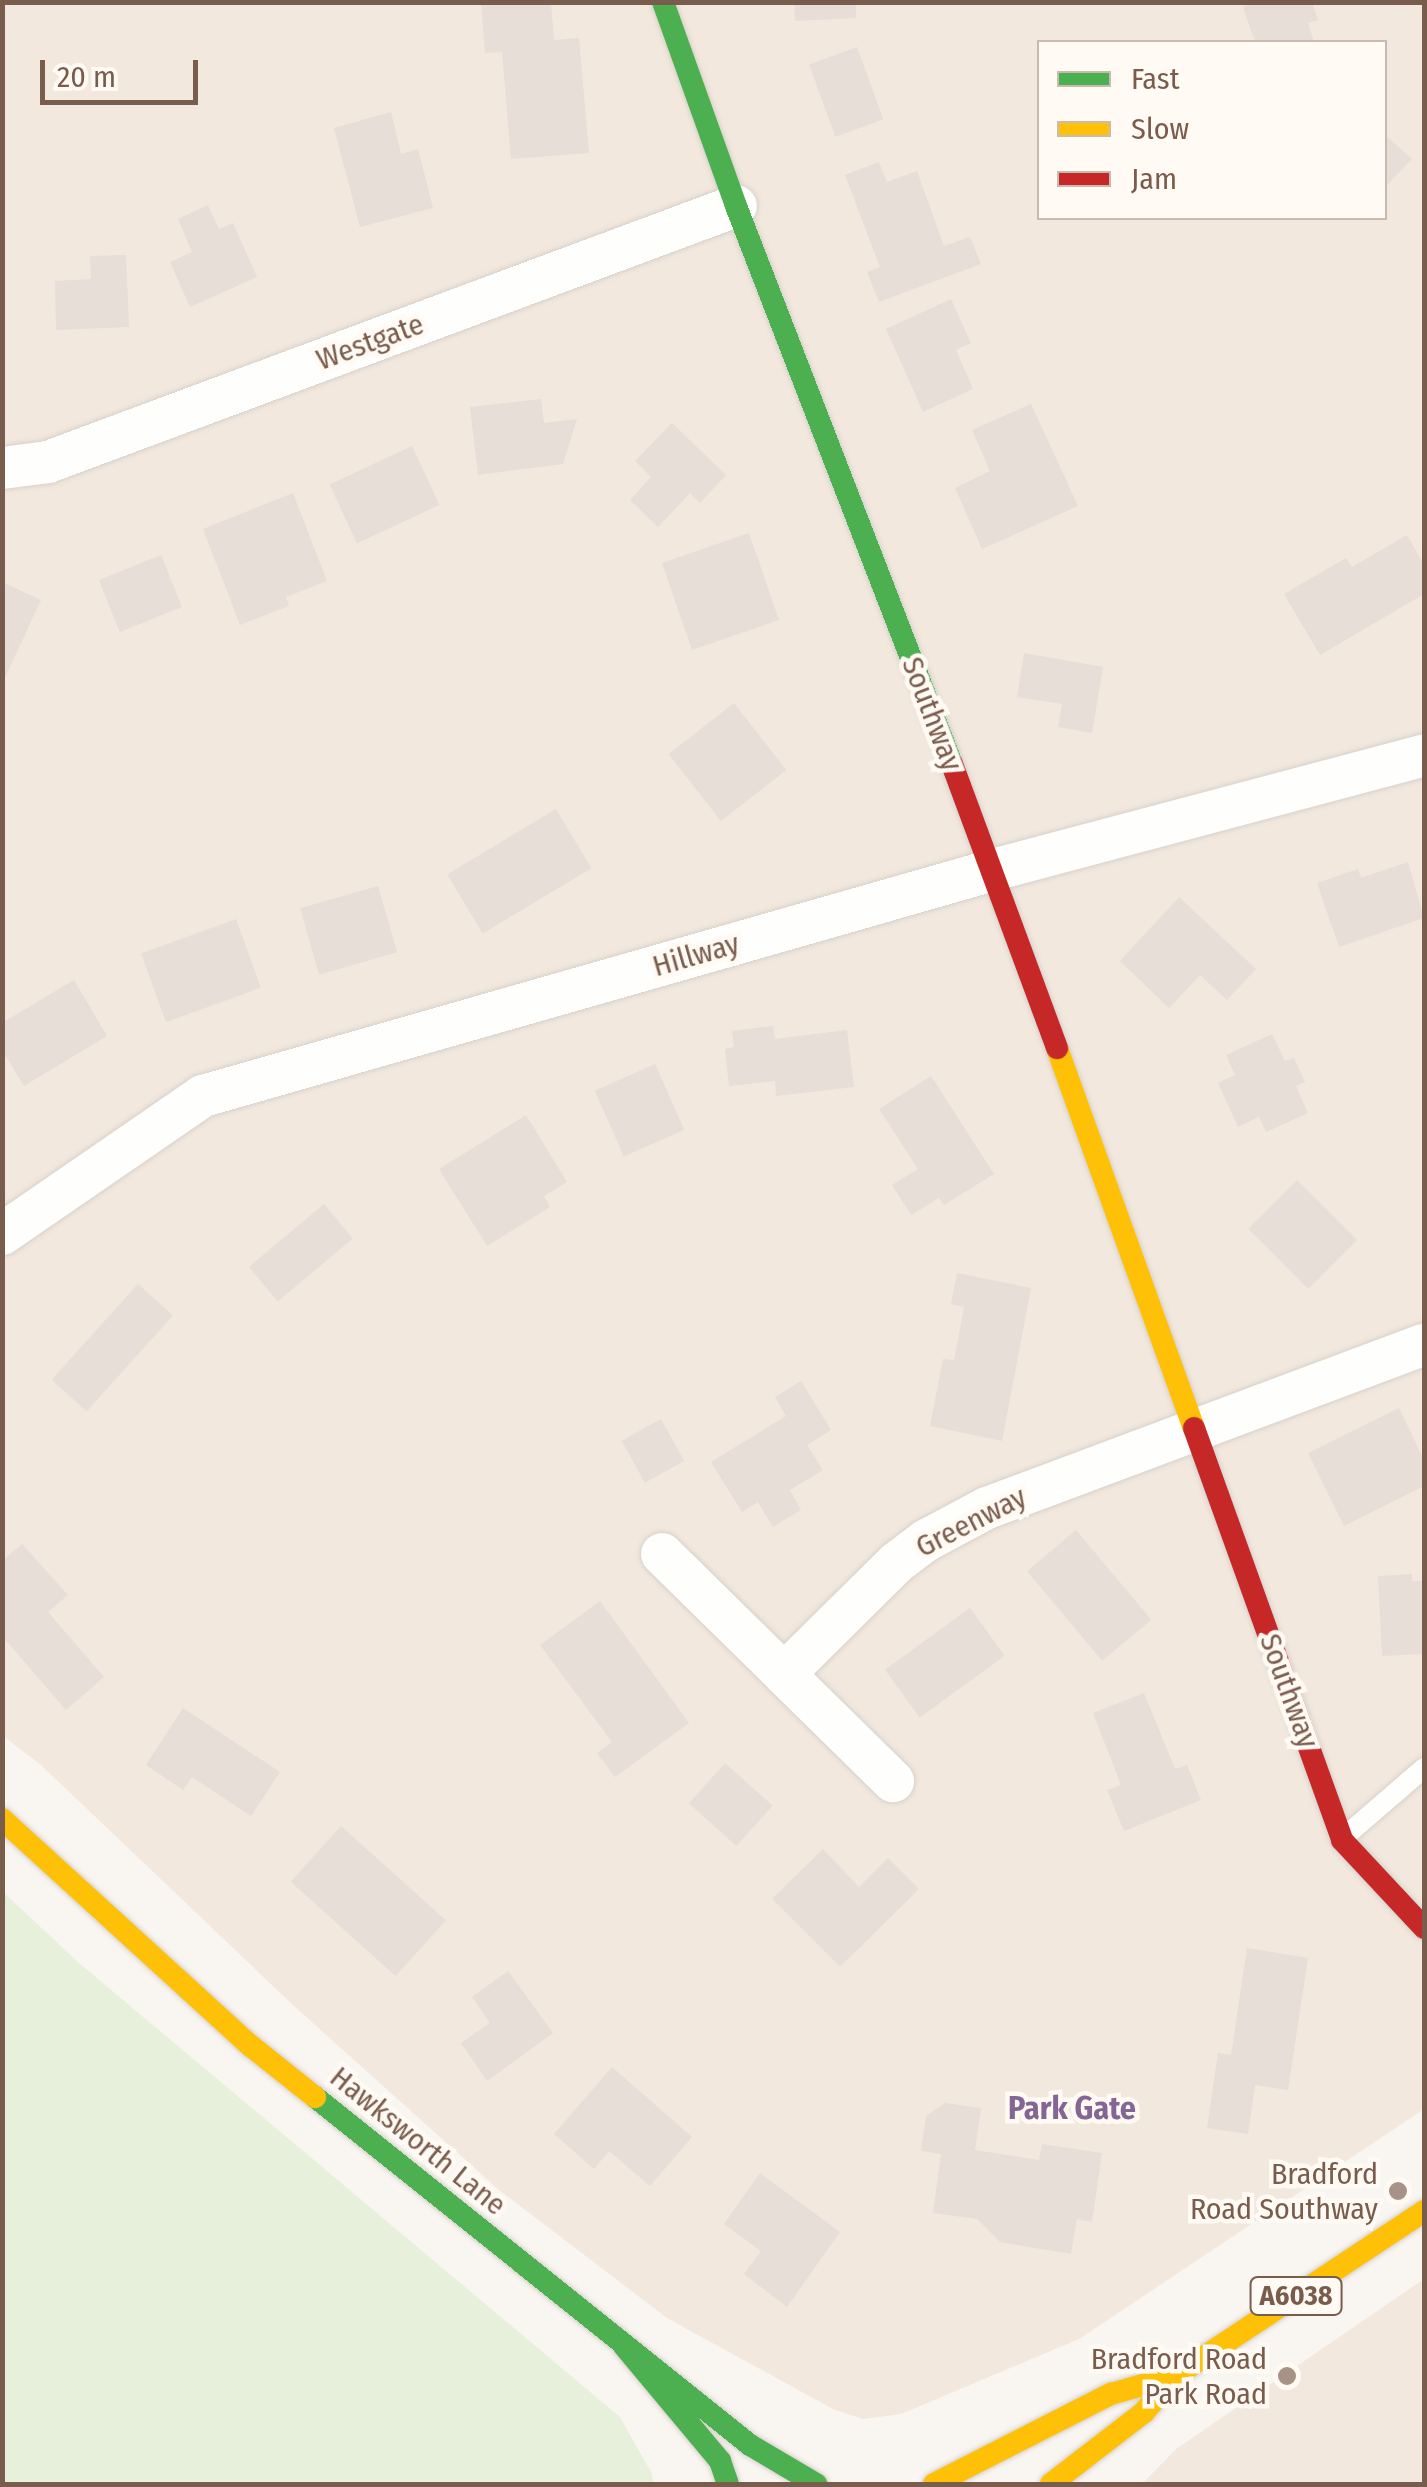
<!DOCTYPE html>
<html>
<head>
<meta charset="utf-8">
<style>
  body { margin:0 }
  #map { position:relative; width:1427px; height:2487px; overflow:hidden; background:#f9f5f0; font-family:"Fira Sans Condensed",sans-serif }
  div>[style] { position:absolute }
  .residential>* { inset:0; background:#f2e8de }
  .green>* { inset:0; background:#e7f0db }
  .building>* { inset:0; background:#e6ded7; transform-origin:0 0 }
  .roads { filter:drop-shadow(0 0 2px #d7d1cb) drop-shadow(0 0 2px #d7d1cb) }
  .lane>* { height:20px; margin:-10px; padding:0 10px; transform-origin:10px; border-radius:10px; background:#fefefd }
  .street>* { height:42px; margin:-21px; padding:0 21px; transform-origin:21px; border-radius:21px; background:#fefefd }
  .fast>* { height:22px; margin:-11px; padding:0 11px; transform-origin:11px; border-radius:11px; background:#4caf50 }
  .slow>* { height:22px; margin:-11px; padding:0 11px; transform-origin:11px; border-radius:11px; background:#ffc107 }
  .jam>* { height:22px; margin:-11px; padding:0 11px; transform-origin:11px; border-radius:11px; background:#c62828 }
  .dots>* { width:28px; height:28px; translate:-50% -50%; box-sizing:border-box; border:5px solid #fffaf3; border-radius:50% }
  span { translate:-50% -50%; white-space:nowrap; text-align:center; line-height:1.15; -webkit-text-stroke:9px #fffaf3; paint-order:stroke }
  .shield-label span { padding:2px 8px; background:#fffaf3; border:2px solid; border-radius:8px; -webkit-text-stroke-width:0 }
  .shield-label { font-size:28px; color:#7a5c4d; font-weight:700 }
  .street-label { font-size:30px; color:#7a5c4d }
  .poi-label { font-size:30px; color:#7a5c4d }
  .right { translate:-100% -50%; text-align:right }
  .neighbourhood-label { font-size:32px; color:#846695; font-weight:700 }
  .frame { position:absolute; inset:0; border:5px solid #7a5c4d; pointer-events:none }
  .legend { position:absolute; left:1037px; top:40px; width:350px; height:180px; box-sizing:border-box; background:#fffaf3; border:2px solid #cabbb1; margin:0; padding:12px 18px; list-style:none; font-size:30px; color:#7a5c4d }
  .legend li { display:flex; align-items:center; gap:20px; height:50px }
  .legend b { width:50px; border:2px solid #cabbb1 }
  .scale { position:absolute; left:40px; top:60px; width:158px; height:45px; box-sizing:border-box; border:5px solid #7a5c4d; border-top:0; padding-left:12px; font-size:30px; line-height:35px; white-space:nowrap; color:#7a5c4d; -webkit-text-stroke:8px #fffaf3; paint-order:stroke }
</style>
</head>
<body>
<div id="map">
  <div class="residential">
    <i style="clip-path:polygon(evenodd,2px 3px,1424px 3px,1424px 2109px,1079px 2339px,901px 2414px,863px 2419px,833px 2409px,667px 2318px,499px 2190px,294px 2006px,41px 1765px,3px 1736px,2px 3px,1040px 42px,1384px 42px,1384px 218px,1040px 218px,1040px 42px)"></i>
    <i style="clip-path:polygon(1424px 2279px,1424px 2484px,1142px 2484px,1176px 2449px)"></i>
  </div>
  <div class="green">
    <i style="clip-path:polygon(2px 1891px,79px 1963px,620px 2417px,652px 2474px,653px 2484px,3px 2484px)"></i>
  </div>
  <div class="building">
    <i style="clip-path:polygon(481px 2px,551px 2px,554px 40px,579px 38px,589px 153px,511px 159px,502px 52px,485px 53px)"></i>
    <i style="clip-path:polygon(794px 2px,856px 2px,856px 18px,795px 21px)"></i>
    <i style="clip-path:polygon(1256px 2px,1312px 2px,1318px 20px,1308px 23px,1314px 42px,1255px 42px,1243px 7px)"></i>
    <i style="left:857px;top:47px;width:77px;height:51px;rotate:70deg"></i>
    <i style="clip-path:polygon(391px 112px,401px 154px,418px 149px,433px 208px,360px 227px,334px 128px)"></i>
    <i style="clip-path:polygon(1384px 134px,1412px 159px,1384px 188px)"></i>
    <i style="clip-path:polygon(879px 162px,887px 182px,917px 171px,944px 246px,970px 237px,981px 264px,879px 302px,867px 272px,880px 267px,845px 175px)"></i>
    <i style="clip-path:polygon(208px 205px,219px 229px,233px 223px,257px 277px,190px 307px,170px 262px,192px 252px,178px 219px)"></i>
    <i style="clip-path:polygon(126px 255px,129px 327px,56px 330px,55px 281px,91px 279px,90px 256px)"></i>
    <i style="clip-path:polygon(951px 299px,971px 343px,956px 350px,973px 389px,923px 412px,886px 329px)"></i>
    <i style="clip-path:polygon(541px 399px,544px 423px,577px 419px,563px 464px,478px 475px,470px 407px)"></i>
    <i style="clip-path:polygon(1031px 404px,1078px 506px,982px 549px,955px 488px,990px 471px,972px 430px)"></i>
    <i style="clip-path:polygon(672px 423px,726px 475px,700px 503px,690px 493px,658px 527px,630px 500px,651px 477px,635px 461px)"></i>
    <i style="left:412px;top:446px;width:65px;height:91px;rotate:65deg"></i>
    <i style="clip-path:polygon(293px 493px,327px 581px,286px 597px,289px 606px,240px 625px,203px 529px)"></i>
    <i style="left:749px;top:533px;width:92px;height:92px;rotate:71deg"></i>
    <i style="clip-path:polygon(1407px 535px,1424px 565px,1424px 594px,1320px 655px,1284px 594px,1346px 558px,1352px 567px)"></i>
    <i style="left:161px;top:555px;width:56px;height:67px;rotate:68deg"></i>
    <i style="clip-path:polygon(2px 582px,41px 600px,2px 684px)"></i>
    <i style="clip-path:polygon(1024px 653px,1103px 667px,1092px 733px,1058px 727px,1062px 704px,1017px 697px)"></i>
    <i style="left:734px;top:703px;width:85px;height:83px;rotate:52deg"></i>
    <i style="left:556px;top:809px;width:69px;height:127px;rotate:59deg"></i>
    <i style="clip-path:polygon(1408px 862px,1424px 918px,1339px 947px,1317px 883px,1358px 869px,1361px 878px)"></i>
    <i style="left:378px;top:886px;width:69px;height:81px;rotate:74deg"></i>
    <i style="clip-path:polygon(1179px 897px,1256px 969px,1227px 1000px,1200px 975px,1169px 1008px,1120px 961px)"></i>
    <i style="left:236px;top:919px;width:73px;height:101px;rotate:70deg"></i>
    <i style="clip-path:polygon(74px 980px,107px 1036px,24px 1086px,2px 1050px,2px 1023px)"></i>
    <i style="clip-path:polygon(773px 1026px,775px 1039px,847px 1030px,854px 1087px,776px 1096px,775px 1081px,729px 1086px,725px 1049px,734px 1047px,732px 1031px)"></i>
    <i style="clip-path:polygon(1272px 1034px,1285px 1061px,1294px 1058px,1305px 1082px,1296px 1086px,1308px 1113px,1266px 1132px,1259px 1117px,1238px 1127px,1218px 1083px,1235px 1075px,1226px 1055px)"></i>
    <i style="left:655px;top:1064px;width:72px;height:66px;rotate:66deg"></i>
    <i style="clip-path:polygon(931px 1076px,994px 1174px,944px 1205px,939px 1198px,911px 1215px,892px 1185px,918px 1169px,879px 1109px)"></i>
    <i style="clip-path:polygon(526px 1115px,567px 1182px,544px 1196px,550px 1207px,487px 1246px,439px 1169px)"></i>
    <i style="left:1297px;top:1180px;width:85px;height:69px;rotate:45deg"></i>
    <i style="left:324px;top:1204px;width:45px;height:98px;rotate:50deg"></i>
    <i style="clip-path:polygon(957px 1273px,1031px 1288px,1002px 1441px,930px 1426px,943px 1359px,954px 1360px,964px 1307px,951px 1304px)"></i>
    <i style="left:138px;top:1284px;width:47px;height:129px;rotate:42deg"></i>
    <i style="clip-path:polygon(801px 1381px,831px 1430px,807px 1445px,823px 1470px,790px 1490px,801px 1510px,773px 1527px,758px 1502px,742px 1512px,711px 1462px,786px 1416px,775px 1397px)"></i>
    <i style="clip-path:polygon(1399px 1408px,1424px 1460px,1424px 1486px,1344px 1526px,1308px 1453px)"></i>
    <i style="left:661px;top:1419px;width:48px;height:45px;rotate:61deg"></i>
    <i style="left:1076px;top:1530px;width:117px;height:64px;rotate:50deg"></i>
    <i style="clip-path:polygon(22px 1544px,68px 1595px,48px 1612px,104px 1677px,66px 1710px,2px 1636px,2px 1561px)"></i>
    <i style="clip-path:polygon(1412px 1574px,1412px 1581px,1424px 1581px,1424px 1654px,1382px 1656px,1378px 1576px)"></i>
    <i style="clip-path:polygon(600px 1601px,689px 1723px,615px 1777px,597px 1753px,612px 1742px,540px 1645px)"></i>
    <i style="left:970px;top:1608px;width:59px;height:105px;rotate:54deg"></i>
    <i style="clip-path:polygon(1144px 1693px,1175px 1769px,1187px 1765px,1201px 1800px,1124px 1831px,1107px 1790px,1121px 1785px,1093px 1713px)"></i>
    <i style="clip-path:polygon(183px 1708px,280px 1772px,251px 1816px,192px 1777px,183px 1790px,146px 1765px)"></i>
    <i style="left:725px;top:1763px;width:64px;height:54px;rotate:42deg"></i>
    <i style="left:341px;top:1826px;width:141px;height:75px;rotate:42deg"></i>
    <i style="clip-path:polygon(823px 1849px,859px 1887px,888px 1858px,919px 1889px,840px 1967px,772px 1899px)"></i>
    <i style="clip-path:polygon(1247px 1948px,1308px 1958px,1288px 2090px,1255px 2085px,1248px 2134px,1207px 2128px,1218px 2053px,1231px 2055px)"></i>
    <i style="clip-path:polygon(508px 1971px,553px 2033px,487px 2081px,461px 2043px,490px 2023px,472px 1997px)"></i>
    <i style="clip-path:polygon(612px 2067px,692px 2137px,650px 2186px,609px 2151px,594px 2169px,554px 2134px)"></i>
    <i style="clip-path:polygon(945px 2103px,981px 2108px,975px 2150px,1039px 2160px,1042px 2144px,1102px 2153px,1092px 2222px,1077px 2219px,1071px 2254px,1000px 2242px,977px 2219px,933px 2213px,941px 2154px,921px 2151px,926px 2116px)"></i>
    <i style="clip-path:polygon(760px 2173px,840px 2232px,787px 2307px,744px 2274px,761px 2251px,724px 2224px)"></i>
  </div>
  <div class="roads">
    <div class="lane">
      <i style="left:1343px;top:1838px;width:107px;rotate:-40.8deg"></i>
    </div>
    <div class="street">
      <i style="left:2px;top:468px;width:46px;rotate:-7.4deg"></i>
      <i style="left:48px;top:462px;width:734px;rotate:-20.41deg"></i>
      <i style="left:2px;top:1234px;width:244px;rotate:-34.5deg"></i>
      <i style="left:203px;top:1096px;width:822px;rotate:-15.96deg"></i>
      <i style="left:993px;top:870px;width:446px;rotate:-14.9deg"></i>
      <i style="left:662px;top:1554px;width:171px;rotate:44.5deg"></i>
      <i style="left:784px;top:1674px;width:158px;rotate:-44.7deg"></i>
      <i style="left:896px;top:1563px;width:39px;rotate:-37deg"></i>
      <i style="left:927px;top:1540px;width:68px;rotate:-28.1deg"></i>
      <i style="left:987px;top:1508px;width:466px;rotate:-20.5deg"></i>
      <i style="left:784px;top:1674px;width:153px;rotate:44.5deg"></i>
    </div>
    <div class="fast">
      <i style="left:663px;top:2px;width:217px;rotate:70.3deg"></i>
      <i style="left:736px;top:206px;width:598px;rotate:68.84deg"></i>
      <i style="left:315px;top:2097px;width:557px;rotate:38.66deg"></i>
      <i style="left:750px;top:2445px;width:77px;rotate:30.6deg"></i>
      <i style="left:624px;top:2346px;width:150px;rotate:50.1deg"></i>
      <i style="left:720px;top:2461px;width:24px;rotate:71deg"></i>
    </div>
    <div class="slow">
      <i style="left:1057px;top:1048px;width:404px;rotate:70.2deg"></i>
      <i style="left:2px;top:1819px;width:337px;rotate:42.4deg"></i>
      <i style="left:251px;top:2046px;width:82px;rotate:38.6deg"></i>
      <i style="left:934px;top:2484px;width:199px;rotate:-27deg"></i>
      <i style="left:1111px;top:2394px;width:58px;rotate:-15.9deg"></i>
      <i style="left:1051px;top:2484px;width:118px;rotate:-37.7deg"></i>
      <i style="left:1144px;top:2412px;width:48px;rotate:-49.3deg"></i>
      <i style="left:1175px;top:2376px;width:299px;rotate:-33.5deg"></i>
    </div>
    <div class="jam">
      <i style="left:952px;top:764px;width:303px;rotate:69.7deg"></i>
      <i style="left:1194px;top:1428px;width:438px;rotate:70.2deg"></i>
      <i style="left:1342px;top:1840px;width:120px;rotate:47deg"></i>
    </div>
  </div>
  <div class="dots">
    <i style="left:1398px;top:2191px;background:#a69286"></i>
    <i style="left:1287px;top:2376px;background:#a69286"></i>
  </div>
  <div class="shield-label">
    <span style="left:1296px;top:2296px">A6038</span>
  </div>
  <div class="street-label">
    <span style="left:370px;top:342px;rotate:-20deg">Westgate</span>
    <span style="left:932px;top:714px;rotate:69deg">Southway</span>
    <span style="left:696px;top:955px;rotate:-16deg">Hillway</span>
    <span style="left:971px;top:1522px;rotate:-27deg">Greenway</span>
    <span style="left:1289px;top:1691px;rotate:70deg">Southway</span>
    <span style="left:418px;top:2141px;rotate:39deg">Hawksworth Lane</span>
  </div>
  <div class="poi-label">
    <span class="right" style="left:1378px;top:2191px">Bradford<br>Road Southway</span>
    <span class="right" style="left:1267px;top:2376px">Bradford Road<br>Park Road</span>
  </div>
  <div class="neighbourhood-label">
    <span style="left:1072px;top:2108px">Park Gate</span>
  </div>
  <div class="frame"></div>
  <ul class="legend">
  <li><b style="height:12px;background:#4caf50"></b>Fast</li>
  <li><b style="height:12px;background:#ffc107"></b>Slow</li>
  <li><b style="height:12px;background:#c62828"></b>Jam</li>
  </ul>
  <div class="scale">20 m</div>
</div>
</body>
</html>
